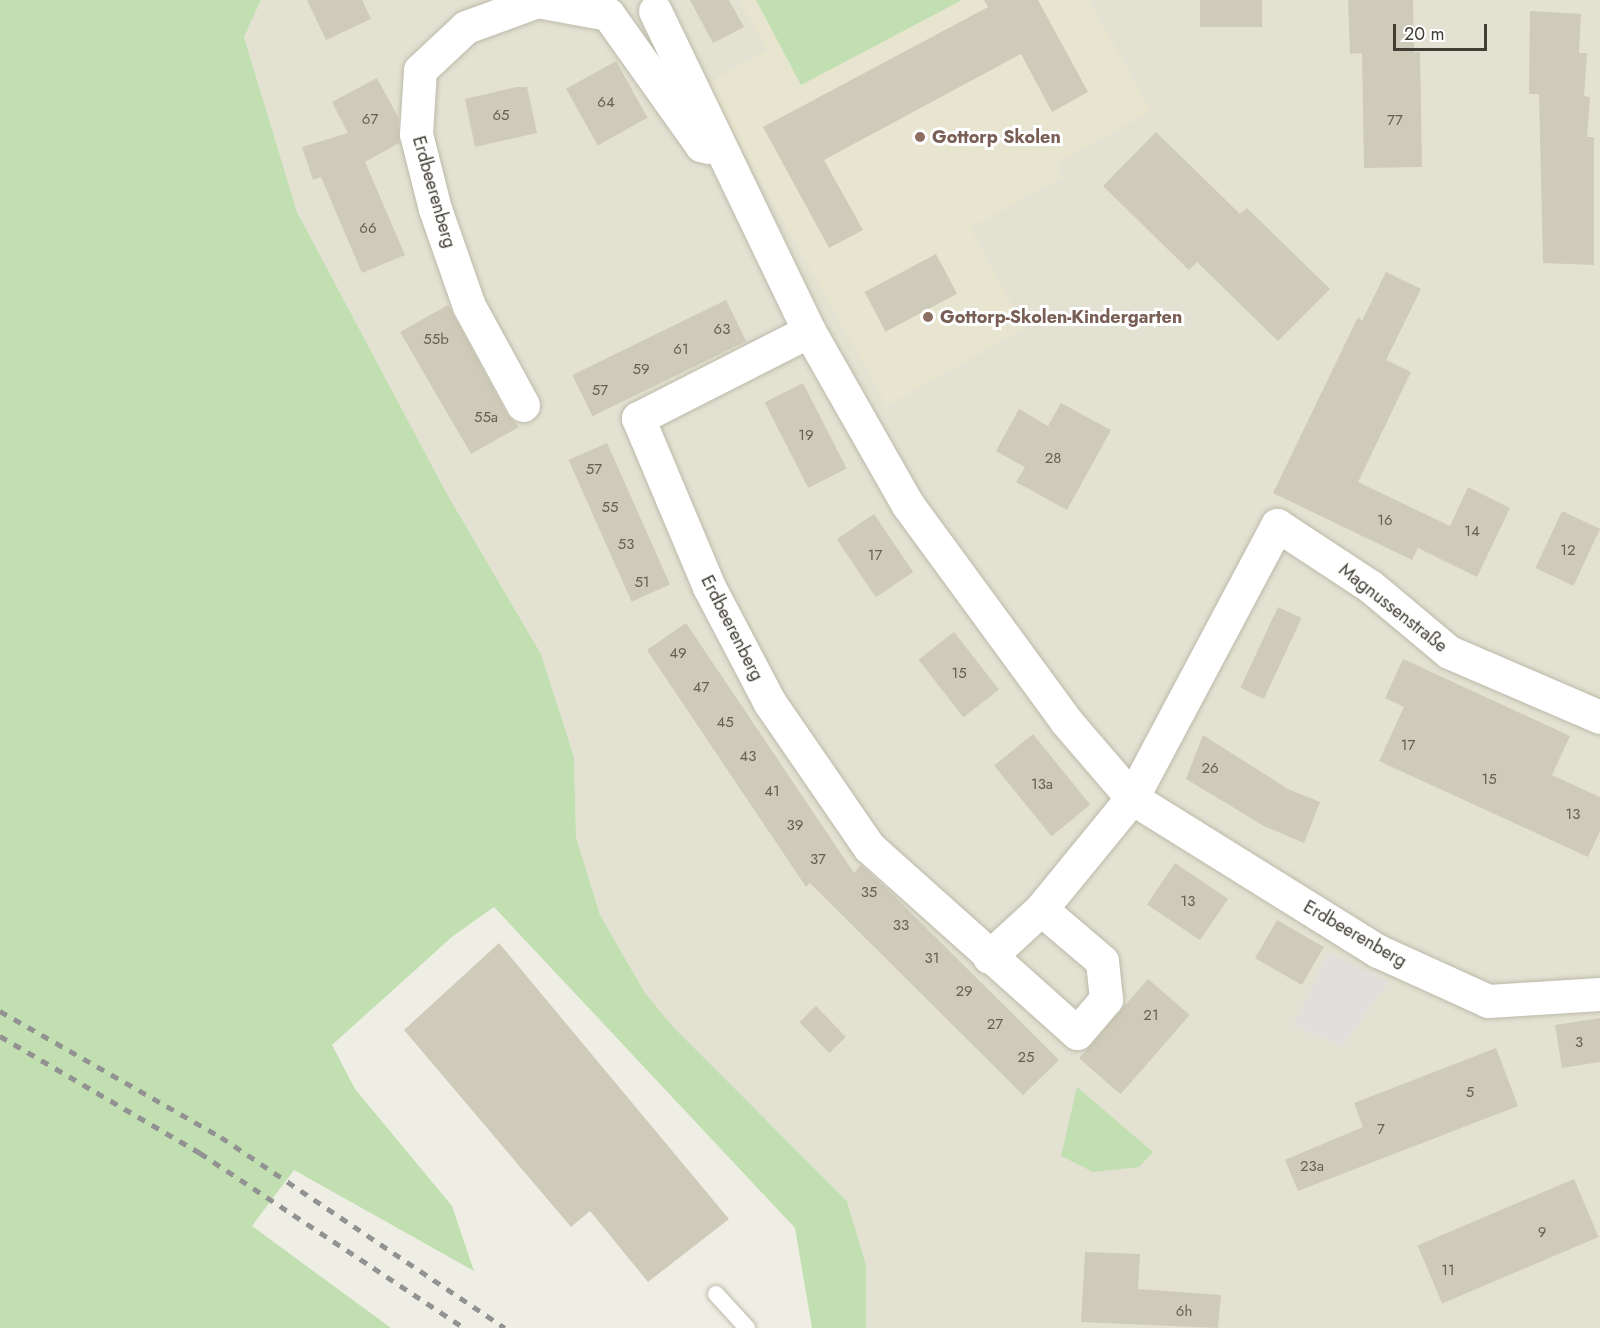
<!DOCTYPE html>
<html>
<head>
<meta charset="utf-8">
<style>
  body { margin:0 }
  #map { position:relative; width:1600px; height:1328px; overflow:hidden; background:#efeee4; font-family:Jost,sans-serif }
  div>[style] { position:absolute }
  .residential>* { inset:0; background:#e3e1d2 }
  .education>* { inset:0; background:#e7e5cf }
  .green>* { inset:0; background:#c1dfb0 }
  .parking>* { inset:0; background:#e0dfdb }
  .building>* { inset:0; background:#cfcbba; transform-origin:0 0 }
  .roads { filter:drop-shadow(0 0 2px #bcbaaa) drop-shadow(0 0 2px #bcbaaa) }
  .service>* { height:16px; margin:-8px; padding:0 8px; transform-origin:8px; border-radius:8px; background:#fff }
  .minor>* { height:33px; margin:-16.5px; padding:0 16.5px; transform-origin:16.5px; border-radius:16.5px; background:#fff }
  .rail>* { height:4.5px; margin-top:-2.25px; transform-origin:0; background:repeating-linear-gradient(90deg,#929292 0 8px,transparent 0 16px) }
  .dots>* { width:16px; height:16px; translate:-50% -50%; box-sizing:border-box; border:3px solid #fff; border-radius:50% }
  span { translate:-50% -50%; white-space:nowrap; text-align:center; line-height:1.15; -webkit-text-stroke:6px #fff; paint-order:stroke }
  .number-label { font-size:15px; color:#646156 }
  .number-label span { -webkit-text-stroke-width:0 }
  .education-label { font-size:18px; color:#785e54; font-weight:700 }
  .left { translate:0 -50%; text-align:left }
  .street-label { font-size:18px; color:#413e34 }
  .scale { position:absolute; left:1393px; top:24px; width:94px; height:27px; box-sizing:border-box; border:3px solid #413e34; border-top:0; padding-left:8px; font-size:18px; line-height:21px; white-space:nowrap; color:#413e34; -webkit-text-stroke:4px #fff; paint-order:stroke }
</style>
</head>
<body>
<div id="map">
  <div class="residential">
    <i style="clip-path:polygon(261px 0,1600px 0,1600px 1328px,866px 1328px,866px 1265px,847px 1201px,672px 1027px,645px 993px,600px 915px,576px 837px,574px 757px,541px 654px,447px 494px,297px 212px,244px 37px)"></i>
  </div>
  <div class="education">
    <i style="clip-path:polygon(739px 0,1089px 0,1151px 111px,1056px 164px,1063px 177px,970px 228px,1025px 328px,887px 406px,706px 84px,767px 50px)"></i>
  </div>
  <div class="green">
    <i style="clip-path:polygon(0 0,261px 0,244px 37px,297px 212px,447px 494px,541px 654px,574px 757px,576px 837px,600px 915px,645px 993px,673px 1027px,847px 1201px,866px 1265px,866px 1328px,812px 1328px,795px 1228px,494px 907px,453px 936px,332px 1045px,355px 1089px,452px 1206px,474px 1271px,294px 1170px,252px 1226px,391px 1328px,0 1328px)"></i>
    <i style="clip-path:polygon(756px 0,962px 0,801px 85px)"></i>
    <i style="clip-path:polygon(1077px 1087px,1153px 1152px,1139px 1167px,1093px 1172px,1061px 1156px)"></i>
  </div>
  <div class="parking">
    <i style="clip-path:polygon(1328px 953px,1389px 981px,1342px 1047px,1294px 1025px)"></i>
  </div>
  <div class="building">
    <i style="clip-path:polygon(307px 0,362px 0,371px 19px,326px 40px)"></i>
    <i style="clip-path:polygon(690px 0,729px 0,744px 27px,713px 43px)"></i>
    <i style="clip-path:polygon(984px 0,1038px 0,1088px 92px,1052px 112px,1021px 54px,824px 160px,863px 230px,829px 248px,763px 127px,988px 7px)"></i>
    <i style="left:1200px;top:0;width:62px;height:27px"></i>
    <i style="clip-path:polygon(1348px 0,1413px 0,1414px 52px,1420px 52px,1422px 167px,1364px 168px,1362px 53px,1350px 54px)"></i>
    <i style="clip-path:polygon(1530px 11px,1581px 14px,1579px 53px,1587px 53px,1584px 96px,1590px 97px,1587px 137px,1594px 137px,1594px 265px,1543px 263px,1539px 94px,1529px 94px)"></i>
    <i style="left:616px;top:61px;width:65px;height:57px;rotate:61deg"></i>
    <i style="clip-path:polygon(377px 78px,398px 117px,399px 143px,365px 162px,405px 255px,362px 273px,321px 177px,313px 180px,302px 147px,348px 133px,332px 102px)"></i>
    <i style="clip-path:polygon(516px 87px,527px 87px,537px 133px,475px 147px,465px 99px)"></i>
    <i style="clip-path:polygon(1156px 132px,1240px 214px,1247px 208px,1330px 289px,1278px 341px,1197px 262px,1189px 270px,1103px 186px)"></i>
    <i style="left:936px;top:254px;width:45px;height:81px;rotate:62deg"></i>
    <i style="clip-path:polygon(1386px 272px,1421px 289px,1386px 360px,1411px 372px,1358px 482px,1450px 526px,1468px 487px,1510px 508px,1477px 577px,1418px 548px,1412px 560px,1273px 493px,1358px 317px,1362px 321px)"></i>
    <i style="left:726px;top:300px;width:46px;height:171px;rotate:64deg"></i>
    <i style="clip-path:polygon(448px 305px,507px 414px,519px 427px,471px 454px,400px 332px)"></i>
    <i style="left:803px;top:383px;width:96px;height:43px;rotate:63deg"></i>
    <i style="clip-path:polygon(1061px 403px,1111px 430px,1067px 510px,1016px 482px,1025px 467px,996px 451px,1019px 409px,1048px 426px)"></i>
    <i style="left:607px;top:443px;width:155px;height:42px;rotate:66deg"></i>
    <i style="left:1562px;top:511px;width:42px;height:63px;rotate:25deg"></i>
    <i style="left:874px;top:514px;width:70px;height:45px;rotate:56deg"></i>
    <i style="left:1278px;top:607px;width:26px;height:89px;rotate:25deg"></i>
    <i style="clip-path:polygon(686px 623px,854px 873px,861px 865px,885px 887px,1059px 1060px,1023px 1095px,810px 883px,806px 887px,647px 650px)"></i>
    <i style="left:954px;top:632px;width:73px;height:45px;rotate:52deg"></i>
    <i style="clip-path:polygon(1403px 659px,1570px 736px,1552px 775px,1600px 797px,1600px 831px,1588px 857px,1379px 761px,1404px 707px,1385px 698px)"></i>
    <i style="left:1033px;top:734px;width:91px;height:50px;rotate:51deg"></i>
    <i style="clip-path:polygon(1203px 735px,1288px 789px,1320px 802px,1304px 843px,1264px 826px,1186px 779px)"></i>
    <i style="left:1175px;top:863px;width:64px;height:50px;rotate:34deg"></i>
    <i style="left:1277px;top:920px;width:54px;height:44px;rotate:30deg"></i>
    <i style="clip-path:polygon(499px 943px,729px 1219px,648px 1282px,590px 1211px,571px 1227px,404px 1030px)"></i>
    <i style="left:1148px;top:979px;width:55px;height:105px;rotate:41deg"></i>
    <i style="left:816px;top:1006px;width:43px;height:23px;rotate:46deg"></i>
    <i style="clip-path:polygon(1600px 1018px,1600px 1062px,1562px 1068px,1555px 1025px)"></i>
    <i style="clip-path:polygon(1496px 1048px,1518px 1106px,1298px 1191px,1285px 1160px,1363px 1127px,1354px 1103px)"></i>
    <i style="left:1574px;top:1179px;width:63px;height:170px;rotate:67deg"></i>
    <i style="clip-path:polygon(1085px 1252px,1140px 1254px,1138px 1289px,1221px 1295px,1218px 1328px,1081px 1322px)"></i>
  </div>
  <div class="roads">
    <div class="service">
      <i style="left:716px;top:1294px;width:46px;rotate:47.6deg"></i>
    </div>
    <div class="minor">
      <i style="left:655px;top:11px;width:355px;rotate:64.3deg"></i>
      <i style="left:809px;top:331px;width:200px;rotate:60.4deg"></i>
      <i style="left:908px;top:505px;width:268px;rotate:53.8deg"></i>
      <i style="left:1066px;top:721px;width:101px;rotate:49.4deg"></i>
      <i style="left:1132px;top:798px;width:290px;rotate:31.9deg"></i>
      <i style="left:1378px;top:951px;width:121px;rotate:24.4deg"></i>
      <i style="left:1488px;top:1001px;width:112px;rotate:-3.6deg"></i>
      <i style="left:809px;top:331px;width:192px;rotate:153deg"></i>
      <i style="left:638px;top:418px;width:183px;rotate:67.2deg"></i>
      <i style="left:709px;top:587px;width:131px;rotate:62.3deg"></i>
      <i style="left:770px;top:703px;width:175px;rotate:55.5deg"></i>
      <i style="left:869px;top:847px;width:279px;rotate:41.8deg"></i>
      <i style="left:1077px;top:1033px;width:45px;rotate:-49.5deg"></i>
      <i style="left:1106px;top:999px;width:38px;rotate:-96deg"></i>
      <i style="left:1102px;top:961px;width:80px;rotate:-139.6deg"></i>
      <i style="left:523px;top:405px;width:113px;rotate:-118.6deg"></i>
      <i style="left:469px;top:306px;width:103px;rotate:-109.3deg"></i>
      <i style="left:435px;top:209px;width:77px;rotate:-104.2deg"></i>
      <i style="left:416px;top:134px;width:64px;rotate:-86.4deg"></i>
      <i style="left:420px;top:70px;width:63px;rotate:-43.1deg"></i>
      <i style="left:466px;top:27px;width:76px;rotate:-20.1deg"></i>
      <i style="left:537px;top:1px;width:72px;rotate:10.4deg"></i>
      <i style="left:608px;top:14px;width:161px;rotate:54.6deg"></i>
      <i style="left:701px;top:145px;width:7px;rotate:16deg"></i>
      <i style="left:989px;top:957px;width:71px;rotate:-42.7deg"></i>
      <i style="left:1041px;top:909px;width:144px;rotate:-50.7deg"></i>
      <i style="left:1132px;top:798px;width:309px;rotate:-62deg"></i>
      <i style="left:1277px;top:525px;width:111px;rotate:33.3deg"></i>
      <i style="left:1370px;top:586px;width:103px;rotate:39.9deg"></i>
      <i style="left:1449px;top:652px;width:164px;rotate:23.3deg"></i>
    </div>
  </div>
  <div class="rail">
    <i style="left:0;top:1011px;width:254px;rotate:29.7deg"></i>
    <i style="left:221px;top:1137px;width:342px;rotate:33.9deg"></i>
    <i style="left:0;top:1036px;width:232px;rotate:30.3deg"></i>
    <i style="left:200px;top:1153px;width:317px;rotate:33.5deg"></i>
  </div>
  <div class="dots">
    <i style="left:920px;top:137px;background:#8d6e63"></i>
    <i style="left:928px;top:317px;background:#8d6e63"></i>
  </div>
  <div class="number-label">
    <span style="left:606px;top:103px">64</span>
    <span style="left:501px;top:116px">65</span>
    <span style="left:370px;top:120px">67</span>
    <span style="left:1395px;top:121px">77</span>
    <span style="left:368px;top:229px">66</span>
    <span style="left:722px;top:330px">63</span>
    <span style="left:436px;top:340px">55b</span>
    <span style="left:681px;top:350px">61</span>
    <span style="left:641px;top:370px">59</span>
    <span style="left:600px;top:391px">57</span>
    <span style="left:486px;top:418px">55a</span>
    <span style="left:806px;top:436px">19</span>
    <span style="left:1053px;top:459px">28</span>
    <span style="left:594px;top:470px">57</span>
    <span style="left:610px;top:508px">55</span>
    <span style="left:1385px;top:521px">16</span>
    <span style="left:1472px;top:532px">14</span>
    <span style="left:626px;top:545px">53</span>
    <span style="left:1568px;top:551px">12</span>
    <span style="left:875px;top:556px">17</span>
    <span style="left:642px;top:583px">51</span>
    <span style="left:678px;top:654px">49</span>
    <span style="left:959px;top:674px">15</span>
    <span style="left:701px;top:688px">47</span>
    <span style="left:725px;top:723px">45</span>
    <span style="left:1408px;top:746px">17</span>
    <span style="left:748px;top:757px">43</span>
    <span style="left:1210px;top:769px">26</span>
    <span style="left:1489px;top:780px">15</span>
    <span style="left:1042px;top:785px">13a</span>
    <span style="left:772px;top:792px">41</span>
    <span style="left:1573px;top:815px">13</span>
    <span style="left:795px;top:826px">39</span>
    <span style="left:818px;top:860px">37</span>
    <span style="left:869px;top:893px">35</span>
    <span style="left:1188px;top:902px">13</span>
    <span style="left:901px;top:926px">33</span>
    <span style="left:932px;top:959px">31</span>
    <span style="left:964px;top:992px">29</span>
    <span style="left:1151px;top:1016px">21</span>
    <span style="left:995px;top:1025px">27</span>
    <span style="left:1579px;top:1043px">3</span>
    <span style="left:1026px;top:1058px">25</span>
    <span style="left:1470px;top:1093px">5</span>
    <span style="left:1381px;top:1130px">7</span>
    <span style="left:1312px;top:1167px">23a</span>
    <span style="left:1542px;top:1233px">9</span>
    <span style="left:1448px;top:1271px">11</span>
    <span style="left:1184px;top:1312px">6h</span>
  </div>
  <div class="education-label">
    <span class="left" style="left:932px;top:137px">Gottorp Skolen</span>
    <span class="left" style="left:940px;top:317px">Gottorp-Skolen-Kindergarten</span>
  </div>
  <div class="street-label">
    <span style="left:434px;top:192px;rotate:74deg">Erdbeerenberg</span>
    <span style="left:1393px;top:608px;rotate:38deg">Magnussenstraße</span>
    <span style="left:732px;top:628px;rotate:63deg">Erdbeerenberg</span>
    <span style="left:1355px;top:934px;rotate:30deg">Erdbeerenberg</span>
  </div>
  <div class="scale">20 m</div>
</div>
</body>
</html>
